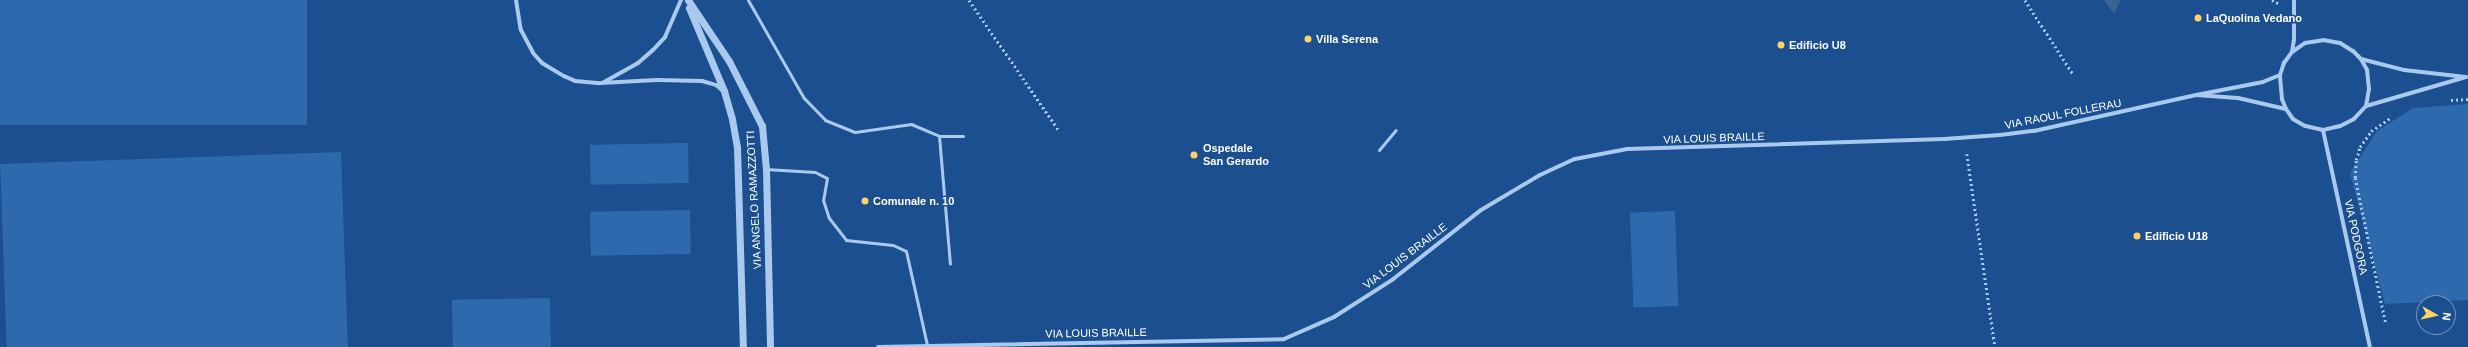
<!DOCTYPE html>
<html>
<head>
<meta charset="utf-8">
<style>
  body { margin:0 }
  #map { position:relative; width:2468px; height:347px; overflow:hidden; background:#1b4f8f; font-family:Arial,sans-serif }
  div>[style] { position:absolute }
  .green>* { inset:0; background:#2e69ad; transform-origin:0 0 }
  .water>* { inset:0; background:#3c6290 }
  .path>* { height:2.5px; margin-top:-1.25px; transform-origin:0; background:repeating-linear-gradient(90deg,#a9c9ee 0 2px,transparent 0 5px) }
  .service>* { height:3px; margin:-1.5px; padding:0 1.5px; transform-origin:1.5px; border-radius:1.5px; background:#a9c9ee }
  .minor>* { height:4px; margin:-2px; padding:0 2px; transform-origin:2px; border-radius:2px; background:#a9c9ee }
  .tertiary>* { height:7px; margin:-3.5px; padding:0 3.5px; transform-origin:3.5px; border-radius:3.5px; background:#a9c9ee }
  .dots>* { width:11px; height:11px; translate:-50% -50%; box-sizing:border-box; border:2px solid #1b4f8f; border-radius:50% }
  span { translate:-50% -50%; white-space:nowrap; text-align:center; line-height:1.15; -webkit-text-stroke:3px #1b4f8f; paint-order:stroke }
  .poi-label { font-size:11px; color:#fff; font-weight:700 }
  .left { translate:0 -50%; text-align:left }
  .street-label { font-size:11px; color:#fff }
  .north { position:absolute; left:2416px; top:295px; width:40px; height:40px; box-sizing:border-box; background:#1b4f8f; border:1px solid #7695bc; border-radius:50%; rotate:98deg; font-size:11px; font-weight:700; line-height:16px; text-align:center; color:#fff }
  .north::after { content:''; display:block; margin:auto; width:14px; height:18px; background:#ffd166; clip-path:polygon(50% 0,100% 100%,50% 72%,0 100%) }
</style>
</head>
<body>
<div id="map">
  <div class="green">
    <i style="left:0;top:0;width:307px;height:125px"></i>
    <i style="clip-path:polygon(2468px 104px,2468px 300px,2385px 304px,2350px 173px,2377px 131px,2413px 108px)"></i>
    <i style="left:688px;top:143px;width:40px;height:98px;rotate:89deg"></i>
    <i style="left:341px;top:152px;width:195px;height:341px;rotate:88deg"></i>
    <i style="left:690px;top:210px;width:44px;height:100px;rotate:89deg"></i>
    <i style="left:1675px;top:211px;width:95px;height:45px;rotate:88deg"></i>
    <i style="left:550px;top:298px;width:49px;height:98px;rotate:89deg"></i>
  </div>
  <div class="water">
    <i style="clip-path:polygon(2104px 0,2121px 0,2114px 14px)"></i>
  </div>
  <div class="path">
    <i style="left:969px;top:0;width:160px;rotate:55.4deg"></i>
    <i style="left:2025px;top:0;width:88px;rotate:57deg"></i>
    <i style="left:2272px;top:0;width:7px;rotate:27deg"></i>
    <i style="left:2451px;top:100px;width:17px;rotate:-3deg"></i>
    <i style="left:1967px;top:154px;width:195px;rotate:81.7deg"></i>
    <i style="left:2385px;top:322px;width:147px;rotate:-101.8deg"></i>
    <i style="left:2355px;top:178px;width:18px;rotate:-87deg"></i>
    <i style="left:2356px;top:160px;width:14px;rotate:-73deg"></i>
    <i style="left:2360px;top:147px;width:19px;rotate:-55deg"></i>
    <i style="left:2371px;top:131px;width:25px;rotate:-34deg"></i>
  </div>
  <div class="service">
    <i style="left:748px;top:0;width:113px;rotate:60.3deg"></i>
    <i style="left:804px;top:98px;width:30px;rotate:46deg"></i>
    <i style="left:825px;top:120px;width:32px;rotate:22deg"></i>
    <i style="left:855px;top:132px;width:57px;rotate:-8.1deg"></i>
    <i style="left:911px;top:124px;width:30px;rotate:23deg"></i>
    <i style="left:939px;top:136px;width:24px"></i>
    <i style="left:939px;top:136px;width:128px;rotate:85.1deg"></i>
    <i style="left:1379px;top:150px;width:26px;rotate:-50deg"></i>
    <i style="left:766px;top:169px;width:49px;rotate:3.5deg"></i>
    <i style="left:815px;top:172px;width:13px;rotate:27deg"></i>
    <i style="left:827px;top:178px;width:22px;rotate:100deg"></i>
    <i style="left:823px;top:200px;width:19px;rotate:72deg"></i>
    <i style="left:829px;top:218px;width:28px;rotate:52deg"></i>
    <i style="left:846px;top:240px;width:47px;rotate:6.1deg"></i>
    <i style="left:893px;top:245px;width:14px;rotate:25deg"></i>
    <i style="left:906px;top:251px;width:96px;rotate:77.4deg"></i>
  </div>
  <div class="minor">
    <i style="left:516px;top:0;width:30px;rotate:81deg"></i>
    <i style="left:521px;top:30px;width:26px;rotate:62deg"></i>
    <i style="left:533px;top:53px;width:13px;rotate:48deg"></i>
    <i style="left:542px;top:63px;width:26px;rotate:31deg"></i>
    <i style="left:564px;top:76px;width:12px;rotate:24deg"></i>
    <i style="left:575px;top:81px;width:25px;rotate:5deg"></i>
    <i style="left:600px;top:83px;width:57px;rotate:-3deg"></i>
    <i style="left:657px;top:80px;width:45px;rotate:1.3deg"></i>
    <i style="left:702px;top:81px;width:15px;rotate:16deg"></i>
    <i style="left:716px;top:85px;width:8px;rotate:40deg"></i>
    <i style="left:2323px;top:40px;width:17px;rotate:10deg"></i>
    <i style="left:2340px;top:43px;width:15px;rotate:32deg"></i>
    <i style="left:2353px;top:51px;width:11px;rotate:45deg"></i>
    <i style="left:2361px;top:59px;width:13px;rotate:61deg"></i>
    <i style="left:2367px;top:70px;width:19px;rotate:84deg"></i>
    <i style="left:2369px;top:89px;width:17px;rotate:100deg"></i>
    <i style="left:2366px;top:106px;width:18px;rotate:133deg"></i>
    <i style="left:2354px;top:119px;width:16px;rotate:153deg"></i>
    <i style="left:2340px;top:126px;width:17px;rotate:167deg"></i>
    <i style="left:2323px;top:130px;width:18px;rotate:-167deg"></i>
    <i style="left:2305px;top:126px;width:14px;rotate:-150deg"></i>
    <i style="left:2293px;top:119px;width:12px;rotate:-125deg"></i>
    <i style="left:2286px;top:109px;width:11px;rotate:-112deg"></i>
    <i style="left:2282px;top:99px;width:24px;rotate:-95deg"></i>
    <i style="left:2280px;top:75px;width:13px;rotate:-72deg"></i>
    <i style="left:2284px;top:63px;width:14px;rotate:-54deg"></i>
    <i style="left:2292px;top:52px;width:16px;rotate:-35deg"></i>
    <i style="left:2305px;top:43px;width:18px;rotate:-9deg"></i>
    <i style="left:2292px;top:52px;width:13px;rotate:-81deg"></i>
    <i style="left:2294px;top:39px;width:39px;rotate:-90deg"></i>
    <i style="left:2361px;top:59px;width:44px;rotate:14.3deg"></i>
    <i style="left:2404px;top:70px;width:62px;rotate:6.4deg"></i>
    <i style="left:2466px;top:77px;width:104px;rotate:163.8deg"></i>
    <i style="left:2280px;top:75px;width:18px;rotate:158deg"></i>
    <i style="left:2263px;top:82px;width:68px;rotate:169deg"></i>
    <i style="left:2196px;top:95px;width:42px;rotate:4.1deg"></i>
    <i style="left:2238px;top:98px;width:49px;rotate:12.9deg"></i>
    <i style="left:604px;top:82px;width:39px;rotate:-29deg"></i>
    <i style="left:638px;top:63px;width:20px;rotate:-41deg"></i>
    <i style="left:653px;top:50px;width:18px;rotate:-47deg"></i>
    <i style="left:665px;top:37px;width:40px;rotate:-66.6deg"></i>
    <i style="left:2323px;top:130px;width:222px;rotate:77.8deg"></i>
    <i style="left:878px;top:347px;width:406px;rotate:-1.1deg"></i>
    <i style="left:1284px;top:339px;width:55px;rotate:-23.7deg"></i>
    <i style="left:1334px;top:317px;width:69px;rotate:-32.5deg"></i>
    <i style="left:1392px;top:280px;width:113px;rotate:-38.2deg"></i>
    <i style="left:1481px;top:210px;width:69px;rotate:-30.7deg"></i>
    <i style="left:1540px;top:175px;width:38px;rotate:-25deg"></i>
    <i style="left:1575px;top:159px;width:53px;rotate:-10.9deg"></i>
    <i style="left:1627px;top:149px;width:317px;rotate:-1.8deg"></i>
    <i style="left:1944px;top:139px;width:56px;rotate:-4.1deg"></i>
    <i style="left:2000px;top:135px;width:34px;rotate:-7deg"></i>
    <i style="left:2034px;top:131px;width:166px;rotate:-12.5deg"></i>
  </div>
  <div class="tertiary">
    <i style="left:688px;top:0;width:73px;rotate:56.1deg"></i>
    <i style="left:729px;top:61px;width:73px;rotate:63.1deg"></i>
    <i style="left:762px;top:126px;width:43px;rotate:84.7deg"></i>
    <i style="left:766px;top:169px;width:178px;rotate:88.7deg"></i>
    <i style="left:689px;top:8px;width:90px;rotate:67.1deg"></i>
    <i style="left:724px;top:91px;width:29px;rotate:74deg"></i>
    <i style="left:732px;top:119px;width:28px;rotate:80deg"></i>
    <i style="left:737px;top:147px;width:200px;rotate:88.3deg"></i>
  </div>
  <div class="dots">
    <i style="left:2198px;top:18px;background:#ffd166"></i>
    <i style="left:1308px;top:39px;background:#ffd166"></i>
    <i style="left:1781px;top:45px;background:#ffd166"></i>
    <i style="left:1194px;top:155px;background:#ffd166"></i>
    <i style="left:865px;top:201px;background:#ffd166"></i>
    <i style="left:2137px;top:236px;background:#ffd166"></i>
  </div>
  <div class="poi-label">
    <span class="left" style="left:2206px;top:18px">LaQuolina Vedano</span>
    <span class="left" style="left:1316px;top:39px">Villa Serena</span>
    <span class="left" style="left:1789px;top:45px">Edificio U8</span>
    <span class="left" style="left:1203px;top:155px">Ospedale<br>San Gerardo</span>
    <span class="left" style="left:873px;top:201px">Comunale n. 10</span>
    <span class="left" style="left:2145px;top:236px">Edificio U18</span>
  </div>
  <div class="street-label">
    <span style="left:2063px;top:114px;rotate:-11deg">VIA RAOUL FOLLERAU</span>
    <span style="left:1714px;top:138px;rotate:-2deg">VIA LOUIS BRAILLE</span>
    <span style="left:754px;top:200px;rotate:-93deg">VIA ANGELO RAMAZZOTTI</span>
    <span style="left:2356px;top:237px;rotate:78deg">VIA PODGORA</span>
    <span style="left:1405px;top:256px;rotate:-37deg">VIA LOUIS BRAILLE</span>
    <span style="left:1096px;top:333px;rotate:-1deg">VIA LOUIS BRAILLE</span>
  </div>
  <div class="north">N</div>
</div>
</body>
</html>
